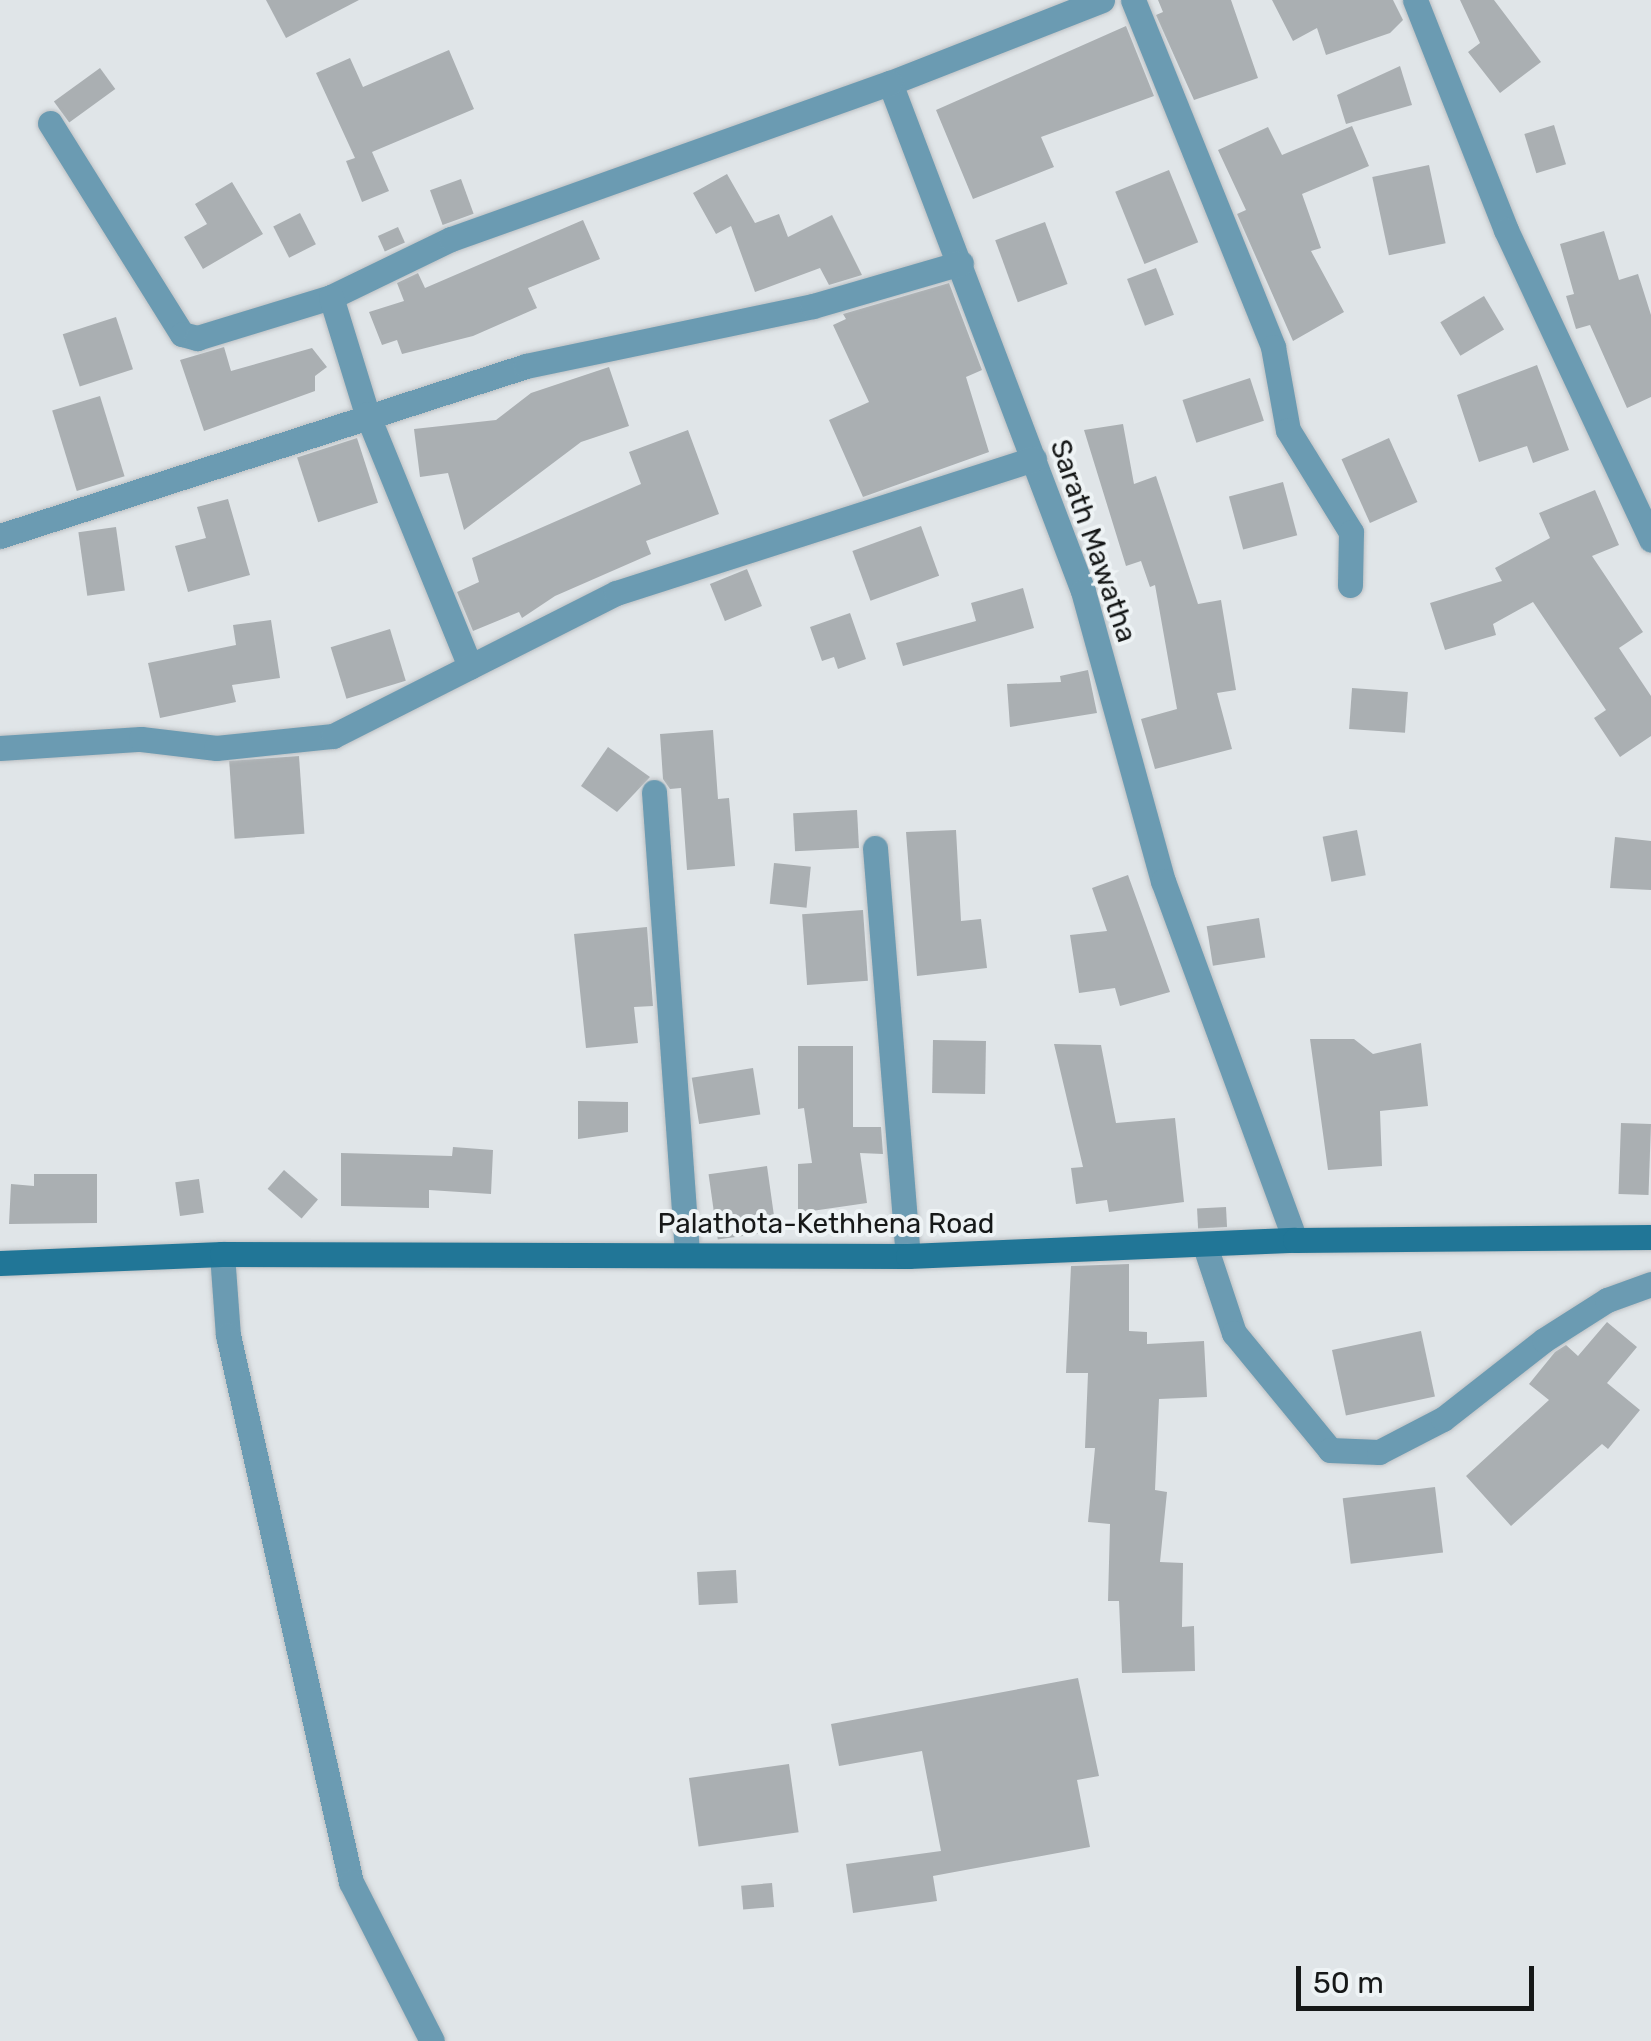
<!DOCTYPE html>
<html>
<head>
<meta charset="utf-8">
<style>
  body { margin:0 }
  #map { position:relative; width:1651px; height:2041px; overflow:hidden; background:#e0e5e8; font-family:Rubik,sans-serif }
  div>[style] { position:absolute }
  .building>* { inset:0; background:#aaafb2; transform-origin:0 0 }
  .roads { filter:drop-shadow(0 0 2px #bcc0c3) drop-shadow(0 0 2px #bcc0c3) }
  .street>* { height:25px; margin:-12.5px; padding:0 12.5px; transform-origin:12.5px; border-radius:12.5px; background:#6b9bb2 }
  .secondary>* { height:25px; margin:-12.5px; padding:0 12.5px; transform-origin:12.5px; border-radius:12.5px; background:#217697 }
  span { translate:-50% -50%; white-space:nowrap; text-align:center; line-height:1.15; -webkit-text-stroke:8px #eef3f5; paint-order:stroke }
  .street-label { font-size:28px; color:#161818 }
  .scale { position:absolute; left:1296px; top:1966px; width:238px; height:45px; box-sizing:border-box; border:5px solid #161818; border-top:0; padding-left:12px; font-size:30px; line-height:35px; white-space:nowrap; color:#161818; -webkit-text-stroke:8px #eef3f5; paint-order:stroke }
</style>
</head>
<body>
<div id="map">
  <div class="building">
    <i style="clip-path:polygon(266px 0,359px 0,286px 38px)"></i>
    <i style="clip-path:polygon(1158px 0,1231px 0,1258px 78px,1194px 100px,1156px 15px,1163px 12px)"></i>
    <i style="clip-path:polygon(1272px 0,1393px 0,1403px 20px,1390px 33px,1326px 55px,1317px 28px,1293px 41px)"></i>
    <i style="clip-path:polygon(1460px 0,1494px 0,1541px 62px,1500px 93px,1468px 52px,1480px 43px)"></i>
    <i style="clip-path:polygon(1126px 26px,1154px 96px,1041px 137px,1054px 167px,973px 199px,936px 110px)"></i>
    <i style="clip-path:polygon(449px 50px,474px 109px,372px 152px,389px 191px,362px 202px,346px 161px,355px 158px,316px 73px,350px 58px,363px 87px)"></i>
    <i style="clip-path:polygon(1400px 66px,1412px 105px,1346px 124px,1337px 95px)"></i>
    <i style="left:100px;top:68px;width:26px;height:57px;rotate:54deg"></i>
    <i style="left:1554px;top:125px;width:41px;height:31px;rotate:73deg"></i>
    <i style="clip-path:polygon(1352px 126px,1369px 166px,1302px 194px,1321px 248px,1311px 251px,1344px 312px,1293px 341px,1237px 214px,1246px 210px,1218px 150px,1268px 127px,1282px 155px)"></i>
    <i style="left:1429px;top:165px;width:80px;height:58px;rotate:78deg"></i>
    <i style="left:1169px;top:170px;width:78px;height:58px;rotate:68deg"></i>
    <i style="clip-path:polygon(727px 174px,755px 223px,779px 214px,788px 237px,832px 215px,862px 275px,829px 285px,820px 268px,755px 292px,731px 226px,716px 234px,693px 193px)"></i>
    <i style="left:461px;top:179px;width:37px;height:33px;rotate:70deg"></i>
    <i style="clip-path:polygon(232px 182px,263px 234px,203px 269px,184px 237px,207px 224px,195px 204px)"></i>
    <i style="left:300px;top:213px;width:35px;height:30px;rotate:63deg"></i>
    <i style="clip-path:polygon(583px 220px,600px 259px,528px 288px,537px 308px,473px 336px,402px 354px,397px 340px,382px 345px,369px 312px,404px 301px,397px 283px,418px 273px,425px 288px)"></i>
    <i style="left:1045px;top:222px;width:66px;height:53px;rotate:70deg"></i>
    <i style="left:398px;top:227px;width:17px;height:22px;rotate:66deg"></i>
    <i style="clip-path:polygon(1604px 231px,1619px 280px,1638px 274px,1651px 315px,1651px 397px,1627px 408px,1590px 325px,1576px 329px,1566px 296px,1574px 294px,1560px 244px)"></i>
    <i style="left:1156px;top:268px;width:50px;height:31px;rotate:69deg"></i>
    <i style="clip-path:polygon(949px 283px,982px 370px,966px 377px,989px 452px,863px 497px,829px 420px,869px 402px,833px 325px,846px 319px,843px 314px)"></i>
    <i style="left:1484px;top:296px;width:39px;height:51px;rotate:59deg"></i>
    <i style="left:116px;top:317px;width:55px;height:56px;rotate:72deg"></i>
    <i style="clip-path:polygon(224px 347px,231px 371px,312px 348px,327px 367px,315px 376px,315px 391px,204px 431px,180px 360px)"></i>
    <i style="clip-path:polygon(1537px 365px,1569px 450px,1533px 463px,1527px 446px,1479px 462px,1457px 395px)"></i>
    <i style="clip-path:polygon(609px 367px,629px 426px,581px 442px,464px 530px,448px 473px,420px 477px,414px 429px,496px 420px,531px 393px)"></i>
    <i style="left:1250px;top:378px;width:45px;height:71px;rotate:72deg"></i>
    <i style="left:100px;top:396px;width:84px;height:50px;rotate:73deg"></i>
    <i style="clip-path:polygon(1123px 424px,1134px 484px,1156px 476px,1198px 604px,1221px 600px,1236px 690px,1217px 693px,1232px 749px,1155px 769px,1141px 719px,1177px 709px,1155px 585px,1150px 587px,1141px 561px,1126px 566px,1084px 430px)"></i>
    <i style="clip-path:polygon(688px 430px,719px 514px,646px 541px,651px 554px,555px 596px,522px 618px,519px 612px,473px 631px,457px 592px,479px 582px,472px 558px,641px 484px,629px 452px)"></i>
    <i style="left:357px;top:438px;width:68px;height:63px;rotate:72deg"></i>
    <i style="left:1389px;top:438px;width:70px;height:52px;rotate:66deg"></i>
    <i style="left:1283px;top:482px;width:55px;height:56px;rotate:75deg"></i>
    <i style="clip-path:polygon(1595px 490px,1619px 545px,1592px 556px,1643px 632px,1619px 648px,1651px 696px,1651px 736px,1620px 757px,1594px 718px,1606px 710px,1533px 602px,1493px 624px,1496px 635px,1445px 650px,1430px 603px,1502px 581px,1495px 568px,1550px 538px,1539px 513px)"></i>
    <i style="clip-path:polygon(228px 499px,250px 575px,188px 592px,175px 546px,206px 538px,197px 507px)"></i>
    <i style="left:921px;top:526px;width:53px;height:73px;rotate:70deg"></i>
    <i style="left:116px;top:527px;width:64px;height:38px;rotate:82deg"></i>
    <i style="left:747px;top:569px;width:40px;height:40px;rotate:68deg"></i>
    <i style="clip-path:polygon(1023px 588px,1034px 628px,903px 666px,896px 643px,976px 621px,971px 603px)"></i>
    <i style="clip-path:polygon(850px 613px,866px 659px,838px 669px,834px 657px,822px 661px,810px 627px)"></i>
    <i style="clip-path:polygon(271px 620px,280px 678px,232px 685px,236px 702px,160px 718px,148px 663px,236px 645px,233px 625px)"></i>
    <i style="left:390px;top:629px;width:54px;height:62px;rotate:73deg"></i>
    <i style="clip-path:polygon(1088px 670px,1097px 713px,1010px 727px,1007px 684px,1061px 682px,1060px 676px)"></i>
    <i style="left:1352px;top:688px;width:56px;height:41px;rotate:4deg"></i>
    <i style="clip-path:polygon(713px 730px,718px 799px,729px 798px,735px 866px,687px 870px,681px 788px,670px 789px,663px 779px,660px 734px)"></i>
    <i style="clip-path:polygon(608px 747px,650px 777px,617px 812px,581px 786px)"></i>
    <i style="left:299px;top:756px;width:78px;height:70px;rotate:86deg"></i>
    <i style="left:857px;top:810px;width:38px;height:64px;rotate:87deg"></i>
    <i style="clip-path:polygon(956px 830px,961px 921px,981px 919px,987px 968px,917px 976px,906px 832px)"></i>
    <i style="left:1357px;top:830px;width:46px;height:35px;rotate:79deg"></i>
    <i style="clip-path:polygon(1615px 837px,1651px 841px,1651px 890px,1610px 888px)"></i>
    <i style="left:774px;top:863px;width:37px;height:41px;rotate:6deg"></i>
    <i style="clip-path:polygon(1128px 875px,1170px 992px,1120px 1006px,1115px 988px,1079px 993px,1070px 935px,1107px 931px,1092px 888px)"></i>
    <i style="left:863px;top:910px;width:71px;height:61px;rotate:86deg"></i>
    <i style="left:1259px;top:918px;width:40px;height:53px;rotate:81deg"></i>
    <i style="clip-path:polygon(647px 927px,653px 1006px,634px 1007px,638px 1043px,586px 1048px,574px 934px)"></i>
    <i style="clip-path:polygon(1310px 1039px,1354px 1039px,1373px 1054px,1421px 1043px,1428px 1106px,1380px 1111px,1382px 1166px,1328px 1170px)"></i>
    <i style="left:933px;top:1040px;width:53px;height:53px;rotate:1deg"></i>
    <i style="clip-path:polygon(1054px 1044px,1101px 1045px,1116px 1123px,1175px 1118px,1184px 1202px,1109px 1212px,1107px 1200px,1076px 1204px,1071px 1168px,1083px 1167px)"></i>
    <i style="clip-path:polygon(798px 1046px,853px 1046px,853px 1127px,881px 1127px,883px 1154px,860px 1153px,867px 1203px,798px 1213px,798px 1164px,812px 1163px,804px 1108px,798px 1109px)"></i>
    <i style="left:753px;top:1068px;width:47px;height:62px;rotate:81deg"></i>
    <i style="clip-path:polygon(578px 1101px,628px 1102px,628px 1132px,578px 1139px)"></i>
    <i style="left:1621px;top:1123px;width:30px;height:71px;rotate:2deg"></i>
    <i style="clip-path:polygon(453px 1147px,493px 1150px,491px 1194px,429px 1190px,429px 1208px,341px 1206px,341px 1153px,452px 1156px)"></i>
    <i style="left:767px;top:1166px;width:66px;height:59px;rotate:82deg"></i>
    <i style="left:284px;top:1170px;width:45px;height:25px;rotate:41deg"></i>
    <i style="clip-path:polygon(34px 1174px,97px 1174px,97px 1223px,9px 1224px,11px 1184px,34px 1186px)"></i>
    <i style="left:199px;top:1179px;width:34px;height:24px;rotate:82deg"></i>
    <i style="left:1226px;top:1207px;width:20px;height:29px;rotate:87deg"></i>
    <i style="clip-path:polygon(1129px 1264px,1129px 1331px,1147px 1332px,1147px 1344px,1204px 1341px,1207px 1397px,1159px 1399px,1155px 1490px,1167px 1492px,1160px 1562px,1183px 1563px,1182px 1627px,1194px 1626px,1195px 1671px,1122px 1673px,1119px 1601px,1108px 1601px,1110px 1524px,1088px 1522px,1095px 1448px,1085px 1448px,1088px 1373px,1066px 1373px,1071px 1266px)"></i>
    <i style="clip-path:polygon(1607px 1322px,1637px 1347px,1607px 1383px,1640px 1410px,1608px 1449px,1602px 1444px,1511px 1526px,1466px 1476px,1549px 1400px,1529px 1384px,1555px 1352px,1566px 1345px,1578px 1356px)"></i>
    <i style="left:1421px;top:1331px;width:67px;height:91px;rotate:78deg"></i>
    <i style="left:1435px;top:1487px;width:66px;height:93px;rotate:83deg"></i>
    <i style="left:736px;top:1570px;width:33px;height:39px;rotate:87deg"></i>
    <i style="clip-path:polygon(1078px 1678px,1099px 1776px,1077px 1780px,1090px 1847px,933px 1876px,937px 1901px,853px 1913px,846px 1864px,941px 1851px,922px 1751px,839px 1766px,831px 1724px)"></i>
    <i style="left:789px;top:1764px;width:69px;height:101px;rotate:82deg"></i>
    <i style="left:772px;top:1883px;width:24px;height:31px;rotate:85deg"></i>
  </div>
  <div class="roads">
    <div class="street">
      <i style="left:1102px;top:0;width:228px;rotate:158.6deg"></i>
      <i style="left:890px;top:83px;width:543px;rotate:69.2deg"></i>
      <i style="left:1083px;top:591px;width:301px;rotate:74.6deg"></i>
      <i style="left:1163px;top:881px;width:382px;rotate:69.8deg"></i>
      <i style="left:1133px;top:0;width:374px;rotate:68deg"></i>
      <i style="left:1273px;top:347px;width:84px;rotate:79.8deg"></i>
      <i style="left:1288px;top:430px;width:120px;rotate:58.3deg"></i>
      <i style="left:1351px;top:532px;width:53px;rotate:91.1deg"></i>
      <i style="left:1415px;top:0;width:247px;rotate:68.4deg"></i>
      <i style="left:1506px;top:230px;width:342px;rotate:64.9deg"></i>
      <i style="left:50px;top:123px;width:249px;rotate:58deg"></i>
      <i style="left:182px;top:334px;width:16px;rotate:15deg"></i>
      <i style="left:197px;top:338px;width:140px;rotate:-17deg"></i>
      <i style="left:331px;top:297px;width:133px;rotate:-25.8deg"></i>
      <i style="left:451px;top:239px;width:466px;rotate:-19.6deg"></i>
      <i style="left:331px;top:297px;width:122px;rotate:72.9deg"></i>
      <i style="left:367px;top:414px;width:273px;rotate:67.8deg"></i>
      <i style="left:0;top:536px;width:553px;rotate:-17.91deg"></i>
      <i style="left:526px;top:366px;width:293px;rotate:-11.8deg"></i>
      <i style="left:813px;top:306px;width:154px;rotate:-16.2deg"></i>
      <i style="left:0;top:748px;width:141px;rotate:-3.7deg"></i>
      <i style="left:141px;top:739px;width:76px;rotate:6.8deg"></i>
      <i style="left:216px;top:748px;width:118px;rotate:-5.9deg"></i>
      <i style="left:333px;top:736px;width:317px;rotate:-26.8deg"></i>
      <i style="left:616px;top:593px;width:439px;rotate:-17.8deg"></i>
      <i style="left:654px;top:792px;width:462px;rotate:85.9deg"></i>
      <i style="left:875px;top:848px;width:409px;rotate:85.4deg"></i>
      <i style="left:1205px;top:1246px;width:92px;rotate:71.6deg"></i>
      <i style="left:1234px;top:1333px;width:151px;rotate:50.6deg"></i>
      <i style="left:1330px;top:1450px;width:49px;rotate:2.3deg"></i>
      <i style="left:1379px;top:1452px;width:72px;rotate:-27.3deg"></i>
      <i style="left:1443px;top:1419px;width:128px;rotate:-38deg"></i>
      <i style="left:1544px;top:1340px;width:75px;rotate:-32.4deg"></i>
      <i style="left:1607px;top:1300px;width:47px;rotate:-20deg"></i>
      <i style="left:222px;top:1254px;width:81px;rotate:85.8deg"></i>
      <i style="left:228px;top:1335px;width:561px;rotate:77.33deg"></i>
      <i style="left:351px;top:1882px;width:178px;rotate:63deg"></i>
    </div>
    <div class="secondary">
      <i style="left:0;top:1263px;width:222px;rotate:-2.3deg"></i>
      <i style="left:222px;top:1254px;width:686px;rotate:0.17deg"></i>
      <i style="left:908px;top:1256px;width:387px;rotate:-2.4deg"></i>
      <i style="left:1295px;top:1240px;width:356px;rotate:-0.5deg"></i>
    </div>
  </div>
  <div class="street-label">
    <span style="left:1093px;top:541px;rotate:71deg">Sarath Mawatha</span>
    <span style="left:826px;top:1224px">Palathota-Kethhena Road</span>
  </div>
  <div class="scale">50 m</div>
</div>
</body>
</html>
